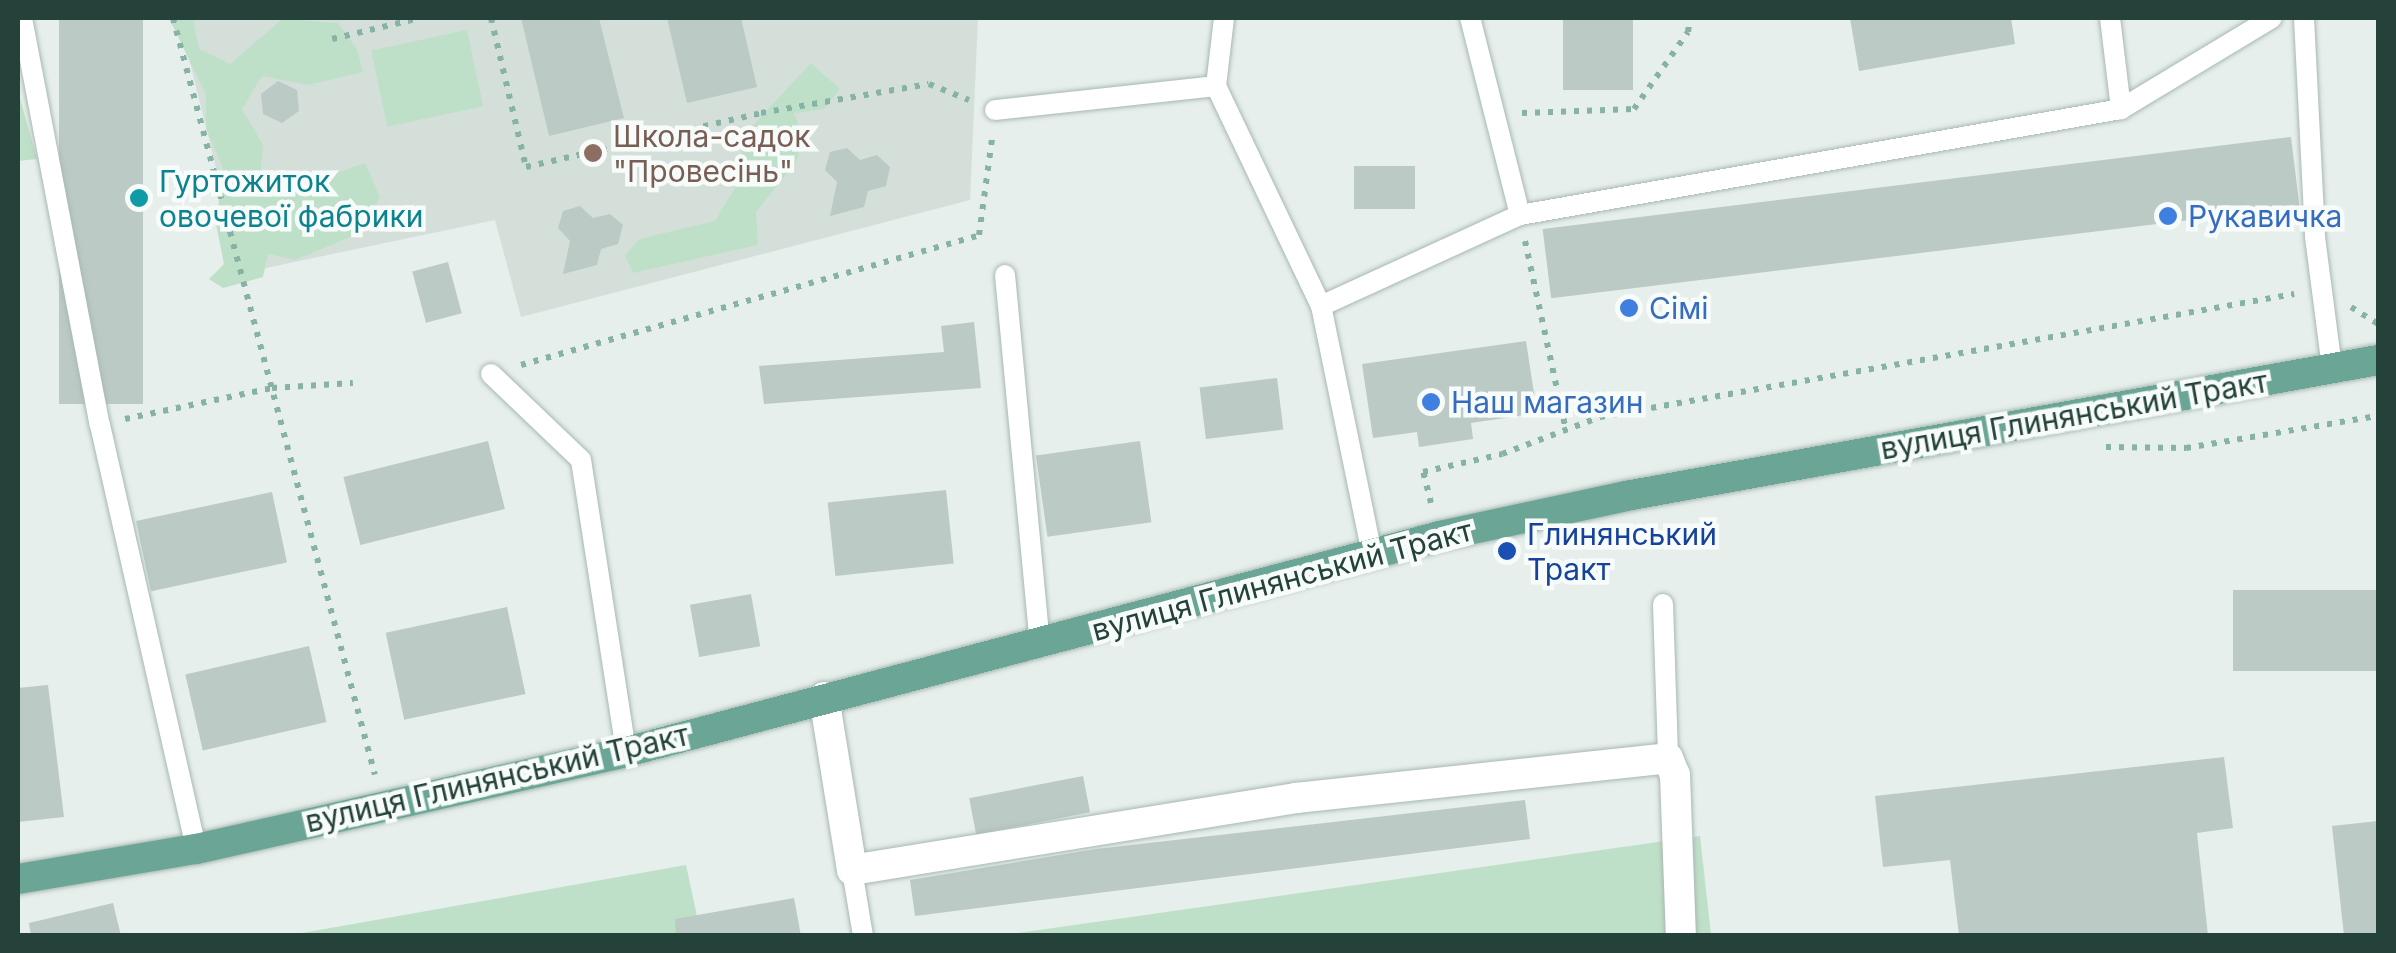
<!DOCTYPE html>
<html>
<head>
<meta charset="utf-8">
<style>
  body { margin:0 }
  #map { position:relative; width:2396px; height:953px; overflow:hidden; background:#e6efeb; font-family:Inter,sans-serif }
  div>[style] { position:absolute }
  .built>* { inset:0; background:#d4dfda }
  .green>* { inset:0; background:#bfe0c8; transform-origin:0 0 }
  .building>* { inset:0; background:#bbcac4; transform-origin:0 0 }
  .path>* { height:6px; margin-top:-3px; transform-origin:0; background:repeating-linear-gradient(90deg,#86b3a5 0 5px,transparent 0 13px) }
  .roads { filter:drop-shadow(0 0 2px #a8b8b2) drop-shadow(0 0 2px #a8b8b2) }
  .lane>* { height:20px; margin:-10px; padding:0 10px; transform-origin:10px; border-radius:10px; background:#fff }
  .street>* { height:30px; margin:-15px; padding:0 15px; transform-origin:15px; border-radius:15px; background:#fff }
  .primary>* { height:30px; margin:-15px; padding:0 15px; transform-origin:15px; border-radius:15px; background:#6aa596 }
  .dots>* { width:28px; height:28px; translate:-50% -50%; box-sizing:border-box; border:5px solid #f7fbf9; border-radius:50% }
  span { translate:-50% -50%; white-space:nowrap; text-align:center; line-height:1.15; -webkit-text-stroke:9px #f7fbf9; paint-order:stroke }
  .education-label { font-size:30px; color:#785e54 }
  .left { translate:0 -50%; text-align:left }
  .culture-label { font-size:30px; color:#0d838f }
  .shop-label { font-size:30px; color:#366cbe }
  .street-label { font-size:30px; color:#24423a }
  .transit-label { font-size:30px; color:#164399 }
  .frame { position:absolute; inset:0; border:20px solid #24423a; pointer-events:none }
</style>
</head>
<body>
<div id="map">
  <div class="built">
    <i style="clip-path:polygon(179px 18px,978px 18px,970px 200px,521px 317px,495px 220px,242px 273px)"></i>
  </div>
  <div class="green">
    <i style="clip-path:polygon(169px 18px,193px 18px,199px 49px,230px 64px,282px 19px,338px 23px,357px 49px,363px 72px,308px 85px,262px 76px,242px 109px,263px 145px,259px 189px,275px 194px,365px 163px,380px 197px,360px 233px,295px 260px,268px 254px,263px 277px,223px 288px,209px 279px,224px 264px,216px 224px,223px 169px,206px 128px,206px 95px)"></i>
    <i style="left:467px;top:30px;width:78px;height:98px;rotate:78deg"></i>
    <i style="clip-path:polygon(811px 63px,840px 89px,824px 109px,794px 113px,803px 136px,796px 162px,756px 212px,758px 245px,633px 273px,625px 255px,639px 239px,715px 221px,740px 180px,742px 137px)"></i>
    <i style="clip-path:polygon(18px 91px,37px 159px,18px 161px)"></i>
    <i style="clip-path:polygon(1700px 836px,1711px 935px,997px 936px)"></i>
    <i style="clip-path:polygon(686px 865px,701px 935px,285px 936px)"></i>
  </div>
  <div class="building">
    <i style="left:59px;top:18px;width:84px;height:386px"></i>
    <i style="clip-path:polygon(521px 18px,599px 18px,624px 118px,549px 136px)"></i>
    <i style="clip-path:polygon(667px 18px,741px 18px,757px 87px,687px 103px)"></i>
    <i style="left:1563px;top:18px;width:70px;height:72px"></i>
    <i style="clip-path:polygon(1850px 18px,2011px 18px,2015px 44px,1859px 71px)"></i>
    <i style="clip-path:polygon(278px 81px,297px 90px,299px 111px,282px 123px,263px 114px,261px 94px)"></i>
    <i style="left:2291px;top:137px;width:70px;height:754px;rotate:83deg"></i>
    <i style="clip-path:polygon(847px 148px,860px 160px,877px 155px,890px 167px,886px 186px,868px 191px,864px 207px,830px 216px,837px 182px,825px 170px,830px 152px)"></i>
    <i style="left:1354px;top:166px;width:61px;height:43px"></i>
    <i style="clip-path:polygon(580px 206px,593px 218px,610px 214px,623px 225px,618px 244px,601px 249px,597px 265px,563px 274px,570px 241px,558px 228px,563px 211px)"></i>
    <i style="left:448px;top:262px;width:53px;height:37px;rotate:75deg"></i>
    <i style="clip-path:polygon(974px 322px,981px 388px,764px 404px,759px 366px,944px 352px,941px 326px)"></i>
    <i style="clip-path:polygon(1526px 341px,1537px 413px,1471px 423px,1473px 439px,1419px 447px,1417px 432px,1373px 438px,1362px 364px)"></i>
    <i style="left:1277px;top:378px;width:52px;height:78px;rotate:83deg"></i>
    <i style="left:488px;top:441px;width:70px;height:149px;rotate:76deg"></i>
    <i style="left:1140px;top:441px;width:82px;height:105px;rotate:82deg"></i>
    <i style="left:946px;top:490px;width:74px;height:119px;rotate:84deg"></i>
    <i style="left:272px;top:492px;width:72px;height:139px;rotate:78deg"></i>
    <i style="left:2378px;top:590px;width:81px;height:145px;rotate:90deg"></i>
    <i style="left:751px;top:594px;width:53px;height:62px;rotate:80deg"></i>
    <i style="left:507px;top:607px;width:89px;height:124px;rotate:78deg"></i>
    <i style="left:309px;top:646px;width:78px;height:127px;rotate:77deg"></i>
    <i style="clip-path:polygon(48px 685px,64px 817px,18px 822px,18px 688px)"></i>
    <i style="clip-path:polygon(2224px 757px,2233px 828px,2197px 833px,2208px 936px,1959px 936px,1950px 860px,1883px 867px,1875px 796px)"></i>
    <i style="left:1083px;top:776px;width:37px;height:116px;rotate:79deg"></i>
    <i style="clip-path:polygon(1525px 800px,1530px 839px,915px 916px,910px 880px,1096px 849px)"></i>
    <i style="clip-path:polygon(2378px 821px,2378px 936px,2344px 936px,2332px 826px)"></i>
    <i style="clip-path:polygon(794px 898px,801px 936px,676px 936px,675px 919px)"></i>
    <i style="clip-path:polygon(113px 903px,121px 936px,31px 936px,29px 923px)"></i>
  </div>
  <div class="path">
    <i style="left:173px;top:18px;width:783px;rotate:75.06deg"></i>
    <i style="left:491px;top:18px;width:153px;rotate:76.8deg"></i>
    <i style="left:526px;top:167px;width:241px;rotate:-12.9deg"></i>
    <i style="left:761px;top:113px;width:170px;rotate:-9.8deg"></i>
    <i style="left:929px;top:84px;width:43px;rotate:21.8deg"></i>
    <i style="left:332px;top:39px;width:90px;rotate:-13.4deg"></i>
    <i style="left:1522px;top:113px;width:112px;rotate:-2deg"></i>
    <i style="left:1634px;top:109px;width:94px;rotate:-55deg"></i>
    <i style="left:1688px;top:32px;width:14px;rotate:-82deg"></i>
    <i style="left:1525px;top:241px;width:193px;rotate:77.8deg"></i>
    <i style="left:2351px;top:307px;width:32px;rotate:32deg"></i>
    <i style="left:521px;top:365px;width:476px;rotate:-15.8deg"></i>
    <i style="left:979px;top:235px;width:97px;rotate:-82.3deg"></i>
    <i style="left:125px;top:419px;width:150px;rotate:-11.9deg"></i>
    <i style="left:272px;top:388px;width:81px;rotate:-3.5deg"></i>
    <i style="left:2106px;top:447px;width:80px;rotate:0.7deg"></i>
    <i style="left:2186px;top:448px;width:195px;rotate:-9.5deg"></i>
    <i style="left:1431px;top:503px;width:32px;rotate:-104deg"></i>
    <i style="left:1423px;top:472px;width:81px;rotate:-12.8deg"></i>
    <i style="left:1502px;top:454px;width:105px;rotate:-20.7deg"></i>
    <i style="left:1600px;top:417px;width:705px;rotate:-10.05deg"></i>
  </div>
  <div class="roads">
    <div class="lane">
      <i style="left:22px;top:18px;width:414px;rotate:79.2deg"></i>
      <i style="left:100px;top:425px;width:435px;rotate:77.2deg"></i>
      <i style="left:1224px;top:18px;width:68px;rotate:96.7deg"></i>
      <i style="left:1216px;top:86px;width:244px;rotate:64.5deg"></i>
      <i style="left:2110px;top:18px;width:92px;rotate:83.1deg"></i>
      <i style="left:2304px;top:18px;width:219px;rotate:87.1deg"></i>
      <i style="left:2315px;top:237px;width:132px;rotate:82.6deg"></i>
      <i style="left:995px;top:110px;width:222px;rotate:-6.2deg"></i>
      <i style="left:1520px;top:215px;width:610px;rotate:-10deg"></i>
      <i style="left:2121px;top:109px;width:176px;rotate:-31.1deg"></i>
      <i style="left:1005px;top:275px;width:370px;rotate:84.6deg"></i>
      <i style="left:491px;top:374px;width:124px;rotate:43.7deg"></i>
      <i style="left:581px;top:460px;width:295px;rotate:81.2deg"></i>
      <i style="left:1372px;top:554px;width:253px;rotate:-101.6deg"></i>
      <i style="left:1321px;top:306px;width:219px;rotate:-24.6deg"></i>
      <i style="left:1520px;top:215px;width:203px;rotate:-104.2deg"></i>
      <i style="left:1663px;top:604px;width:154px;rotate:88.1deg"></i>
      <i style="left:852px;top:870px;width:67px;rotate:80.5deg"></i>
    </div>
    <div class="street">
      <i style="left:824px;top:697px;width:175px;rotate:80.8deg"></i>
      <i style="left:852px;top:870px;width:450px;rotate:-9.2deg"></i>
      <i style="left:1296px;top:798px;width:374px;rotate:-6.1deg"></i>
      <i style="left:1668px;top:758px;width:18px;rotate:68deg"></i>
      <i style="left:1675px;top:775px;width:161px;rotate:87.9deg"></i>
    </div>
    <div class="primary">
      <i style="left:18px;top:879px;width:181px;rotate:-9.6deg"></i>
      <i style="left:196px;top:849px;width:441px;rotate:-12.7deg"></i>
      <i style="left:626px;top:752px;width:842px;rotate:-14.86deg"></i>
      <i style="left:1440px;top:536px;width:190px;rotate:-12.1deg"></i>
      <i style="left:1626px;top:496px;width:764px;rotate:-10.25deg"></i>
    </div>
  </div>
  <div class="dots">
    <i style="left:593px;top:153px;background:#8d6e63"></i>
    <i style="left:139px;top:198px;background:#0f9aa8"></i>
    <i style="left:2168px;top:216px;background:#3f7fe0"></i>
    <i style="left:1629px;top:308px;background:#3f7fe0"></i>
    <i style="left:1431px;top:402px;background:#3f7fe0"></i>
    <i style="left:1507px;top:551px;background:#1a4fb4"></i>
  </div>
  <div class="education-label">
    <span class="left" style="left:613px;top:153px">Школа-садок<br>"Провесінь"</span>
  </div>
  <div class="culture-label">
    <span class="left" style="left:159px;top:198px">Гуртожиток<br>овочевої фабрики</span>
  </div>
  <div class="shop-label">
    <span class="left" style="left:2188px;top:216px">Рукавичка</span>
    <span class="left" style="left:1649px;top:308px">Сімі</span>
    <span class="left" style="left:1451px;top:402px">Наш магазин</span>
  </div>
  <div class="street-label">
    <span style="left:2074px;top:415px;rotate:-10deg">вулиця Глинянський Тракт</span>
    <span style="left:1282px;top:580px;rotate:-15deg">вулиця Глинянський Тракт</span>
    <span style="left:497px;top:778px;rotate:-13deg">вулиця Глинянський Тракт</span>
  </div>
  <div class="transit-label">
    <span class="left" style="left:1527px;top:551px">Глинянський<br>Тракт</span>
  </div>
  <div class="frame"></div>
</div>
</body>
</html>
